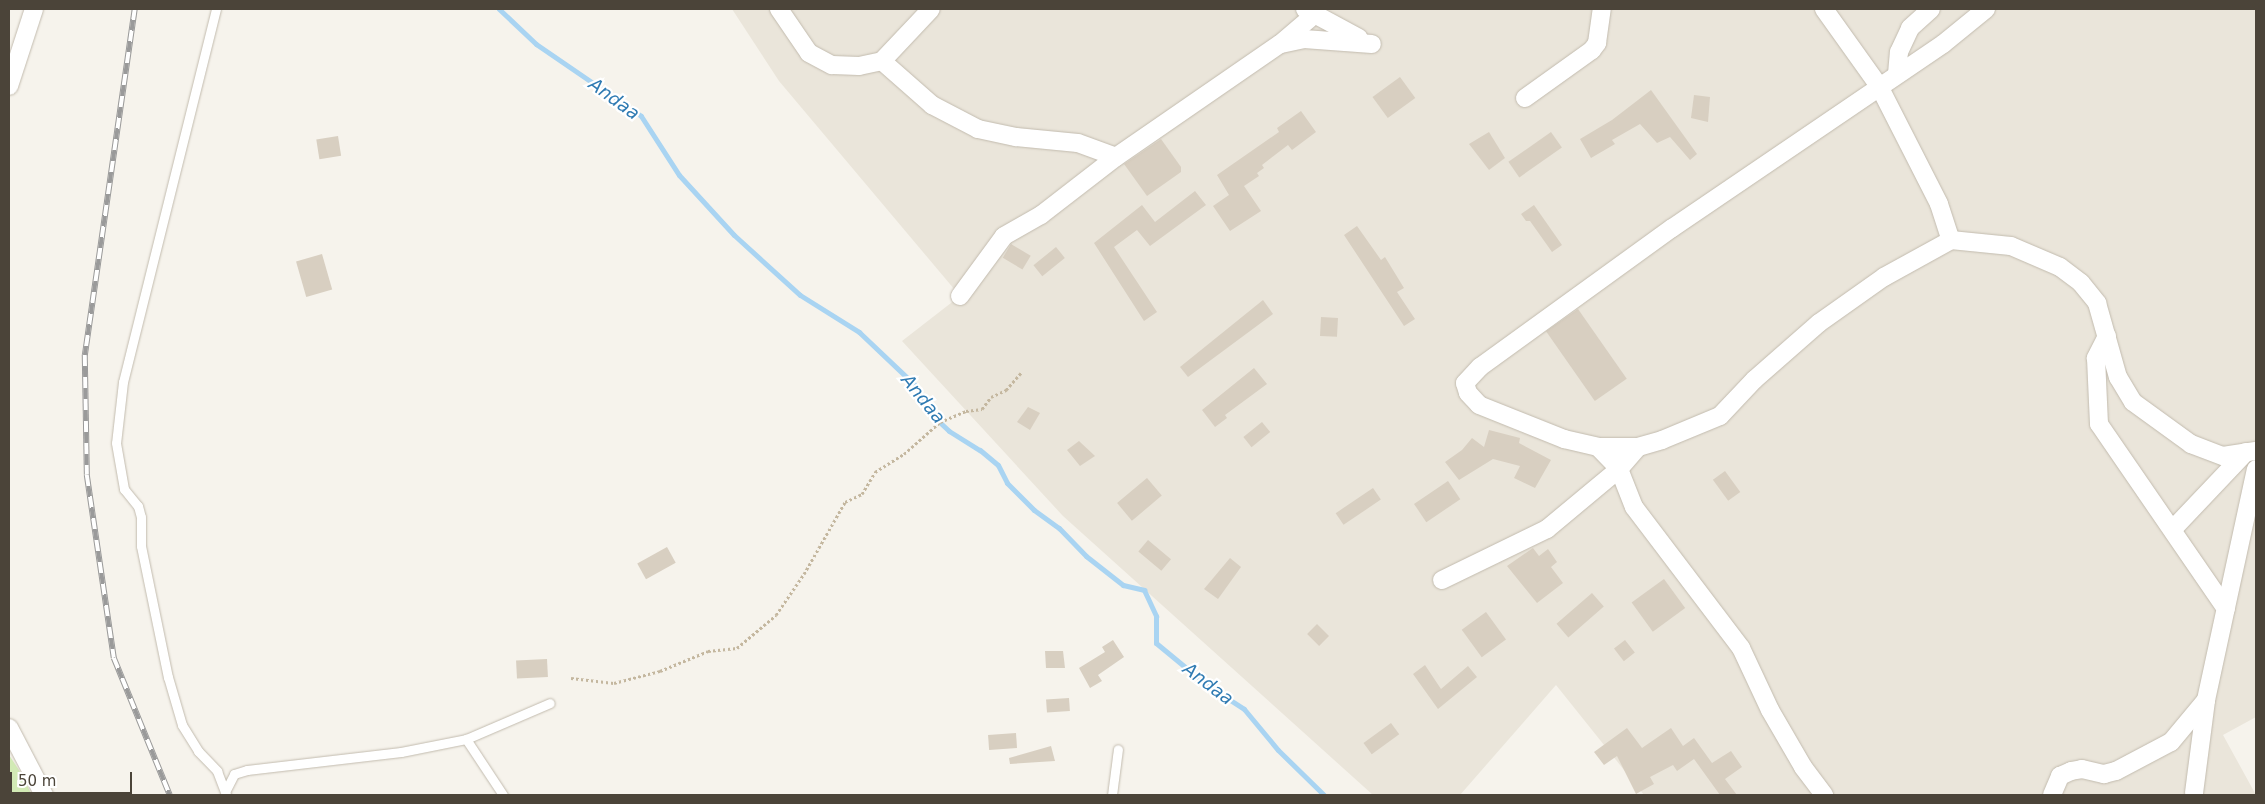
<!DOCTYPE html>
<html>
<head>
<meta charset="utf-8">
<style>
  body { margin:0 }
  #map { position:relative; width:2265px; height:804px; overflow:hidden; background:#f6f3ec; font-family:"DejaVu Sans",sans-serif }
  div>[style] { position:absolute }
  .residential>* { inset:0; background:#eae5da }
  .green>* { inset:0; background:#d2eab5 }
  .stream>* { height:5px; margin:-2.5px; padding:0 2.5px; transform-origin:2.5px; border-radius:2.5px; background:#a9d4f2 }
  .building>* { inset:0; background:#d8cfc1; transform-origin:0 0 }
  .path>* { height:3px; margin-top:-1.5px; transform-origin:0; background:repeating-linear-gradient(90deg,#c4b79f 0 2.5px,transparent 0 5px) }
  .roads { filter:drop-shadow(0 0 1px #c2bbae) drop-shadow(0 0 1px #c2bbae) }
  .lane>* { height:9px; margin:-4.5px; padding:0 4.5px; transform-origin:4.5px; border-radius:4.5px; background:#fff }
  .street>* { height:18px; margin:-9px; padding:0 9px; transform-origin:9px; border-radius:9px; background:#fff }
  .rail>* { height:5.5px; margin-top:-2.75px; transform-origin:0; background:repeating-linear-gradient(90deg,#fff 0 11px,#9a9a9a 0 22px); box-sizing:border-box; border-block:1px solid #9a9a9a }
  span { translate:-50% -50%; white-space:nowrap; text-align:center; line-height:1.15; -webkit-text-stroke:4.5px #fff; paint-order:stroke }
  .water-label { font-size:18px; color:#2e7ab2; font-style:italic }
  .frame { position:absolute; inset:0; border:10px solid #4b4439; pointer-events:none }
  .scale { position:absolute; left:10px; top:772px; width:122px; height:22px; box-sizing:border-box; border:2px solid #4b4439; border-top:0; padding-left:6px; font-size:15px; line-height:18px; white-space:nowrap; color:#4b4439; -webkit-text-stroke:4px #fff; paint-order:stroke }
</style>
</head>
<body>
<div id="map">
  <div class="residential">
    <i style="clip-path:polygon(732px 9px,2256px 9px,2256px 717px,2223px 735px,2256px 795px,1644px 795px,1556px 685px,1460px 795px,1373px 795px,1063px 516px,902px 341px,960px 296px,779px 81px)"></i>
  </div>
  <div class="green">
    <i style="clip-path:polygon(9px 755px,19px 770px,32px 795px,9px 795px)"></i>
  </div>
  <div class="stream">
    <i style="left:499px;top:9px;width:51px;rotate:43.4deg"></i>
    <i style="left:536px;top:44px;width:127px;rotate:34.4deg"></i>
    <i style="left:641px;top:116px;width:70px;rotate:57.2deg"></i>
    <i style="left:679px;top:175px;width:81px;rotate:47.5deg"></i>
    <i style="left:734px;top:235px;width:89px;rotate:42.3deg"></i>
    <i style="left:800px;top:295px;width:70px;rotate:32.1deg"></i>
    <i style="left:859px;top:332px;width:79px;rotate:43.5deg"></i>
    <i style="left:916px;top:386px;width:34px;rotate:60deg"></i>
    <i style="left:933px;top:416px;width:22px;rotate:43deg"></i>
    <i style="left:949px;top:431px;width:36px;rotate:32deg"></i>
    <i style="left:980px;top:450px;width:23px;rotate:40deg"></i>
    <i style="left:998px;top:465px;width:20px;rotate:63deg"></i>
    <i style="left:1007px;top:483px;width:38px;rotate:45deg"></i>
    <i style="left:1034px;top:510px;width:31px;rotate:36deg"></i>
    <i style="left:1059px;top:528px;width:39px;rotate:46deg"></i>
    <i style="left:1086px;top:556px;width:47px;rotate:38.1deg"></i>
    <i style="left:1123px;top:585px;width:22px;rotate:13deg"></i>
    <i style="left:1144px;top:590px;width:29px;rotate:65deg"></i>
    <i style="left:1156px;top:616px;width:27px;rotate:90deg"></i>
    <i style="left:1156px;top:643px;width:66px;rotate:39.5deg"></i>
    <i style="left:1207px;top:685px;width:44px;rotate:33deg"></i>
    <i style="left:1244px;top:709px;width:53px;rotate:50.3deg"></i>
    <i style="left:1278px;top:750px;width:64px;rotate:44.4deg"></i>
  </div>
  <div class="building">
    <i style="left:1400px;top:77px;width:26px;height:34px;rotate:54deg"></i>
    <i style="clip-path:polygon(1651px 90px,1697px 154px,1690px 160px,1670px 137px,1657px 143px,1640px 124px,1612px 140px,1615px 144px,1591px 158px,1580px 139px,1612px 120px)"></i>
    <i style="clip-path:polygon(1694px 95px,1710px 97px,1708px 122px,1691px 118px)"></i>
    <i style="clip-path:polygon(1301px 111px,1316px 132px,1292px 150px,1288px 145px,1262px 165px,1264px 168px,1257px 173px,1259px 176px,1244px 186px,1261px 211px,1230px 231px,1213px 206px,1229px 195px,1217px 175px,1279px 132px,1277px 128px)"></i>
    <i style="clip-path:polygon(1489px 132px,1505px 158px,1489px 170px,1469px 144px)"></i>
    <i style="left:1551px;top:132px;width:19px;height:52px;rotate:55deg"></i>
    <i style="left:338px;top:136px;width:20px;height:22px;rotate:81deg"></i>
    <i style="clip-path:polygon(1161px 139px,1181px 167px,1181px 172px,1147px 196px,1124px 164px)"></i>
    <i style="clip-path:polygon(1195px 191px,1206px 205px,1150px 246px,1137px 230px,1114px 247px,1157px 312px,1144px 321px,1094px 243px,1142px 205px,1155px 222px)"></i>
    <i style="clip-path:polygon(1534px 205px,1562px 245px,1552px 252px,1530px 221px,1526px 221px,1521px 214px)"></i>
    <i style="clip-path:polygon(1357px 226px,1381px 260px,1385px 257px,1404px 288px,1397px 292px,1415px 319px,1404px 326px,1344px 235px)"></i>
    <i style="left:1011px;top:244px;width:23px;height:16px;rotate:31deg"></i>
    <i style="left:1056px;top:247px;width:14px;height:29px;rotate:51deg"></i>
    <i style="left:322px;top:254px;width:37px;height:27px;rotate:74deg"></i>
    <i style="clip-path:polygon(1263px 300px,1273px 314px,1188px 377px,1180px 367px)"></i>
    <i style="left:1578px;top:309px;width:85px;height:39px;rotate:55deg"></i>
    <i style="left:1321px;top:317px;width:17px;height:19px;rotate:3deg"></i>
    <i style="clip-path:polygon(1254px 368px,1267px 384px,1225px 415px,1227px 418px,1215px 427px,1202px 410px)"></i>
    <i style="clip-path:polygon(1028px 407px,1040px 413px,1030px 430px,1017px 422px)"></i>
    <i style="left:1262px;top:422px;width:13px;height:24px;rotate:51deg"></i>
    <i style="clip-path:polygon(1489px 430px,1520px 438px,1519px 443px,1551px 460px,1535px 488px,1514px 478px,1520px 466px,1493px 459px,1459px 480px,1445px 462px,1462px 450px,1472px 438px,1484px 447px)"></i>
    <i style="clip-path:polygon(1079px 441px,1095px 456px,1080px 466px,1067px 450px)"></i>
    <i style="left:1725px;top:471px;width:26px;height:15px;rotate:54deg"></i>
    <i style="left:1147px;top:478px;width:23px;height:39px;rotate:50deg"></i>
    <i style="left:1448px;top:481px;width:22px;height:41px;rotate:56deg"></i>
    <i style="left:1373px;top:488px;width:14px;height:45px;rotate:56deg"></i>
    <i style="left:1148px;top:540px;width:30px;height:15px;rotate:40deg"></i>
    <i style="left:667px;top:547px;width:18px;height:34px;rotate:61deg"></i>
    <i style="clip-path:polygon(1533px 548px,1539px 556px,1548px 549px,1557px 562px,1551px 567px,1563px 583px,1537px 603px,1507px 566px)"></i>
    <i style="clip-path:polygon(1230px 558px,1241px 567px,1218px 599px,1204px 589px)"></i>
    <i style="left:1664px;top:579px;width:36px;height:40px;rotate:54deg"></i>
    <i style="left:1592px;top:593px;width:18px;height:47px;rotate:49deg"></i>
    <i style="left:1486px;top:612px;width:34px;height:30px;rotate:54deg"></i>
    <i style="left:1317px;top:624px;width:17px;height:14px;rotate:45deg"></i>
    <i style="clip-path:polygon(1113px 640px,1124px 657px,1098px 675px,1102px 681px,1090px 688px,1079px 668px,1105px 652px,1102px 647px)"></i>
    <i style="left:1625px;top:640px;width:16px;height:14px;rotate:52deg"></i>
    <i style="clip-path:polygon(1045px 651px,1063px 651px,1065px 668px,1046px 668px)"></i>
    <i style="left:547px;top:659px;width:18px;height:31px;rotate:87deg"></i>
    <i style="clip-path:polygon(1425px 665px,1441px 689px,1468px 666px,1477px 677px,1438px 709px,1413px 674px)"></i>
    <i style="left:1069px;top:698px;width:13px;height:23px;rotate:86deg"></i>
    <i style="left:1391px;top:723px;width:14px;height:34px;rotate:54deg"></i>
    <i style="clip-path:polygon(1627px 728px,1642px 748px,1671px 728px,1683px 746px,1694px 738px,1712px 763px,1731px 751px,1742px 767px,1725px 779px,1737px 795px,1720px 795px,1694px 759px,1677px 771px,1673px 765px,1650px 777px,1654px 784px,1636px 794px,1617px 756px,1604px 765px,1594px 752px)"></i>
    <i style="left:1016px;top:733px;width:15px;height:28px;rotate:86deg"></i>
    <i style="clip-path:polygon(1051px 746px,1055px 761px,1010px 764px,1009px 758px)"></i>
  </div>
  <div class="path">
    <i style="left:571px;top:678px;width:43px;rotate:6.6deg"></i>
    <i style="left:614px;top:683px;width:48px;rotate:-14.6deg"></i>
    <i style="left:660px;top:671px;width:52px;rotate:-22.6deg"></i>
    <i style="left:708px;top:651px;width:29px;rotate:-6deg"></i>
    <i style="left:737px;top:648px;width:51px;rotate:-40.2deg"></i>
    <i style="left:776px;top:615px;width:50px;rotate:-55.7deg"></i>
    <i style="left:804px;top:574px;width:83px;rotate:-60.3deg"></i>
    <i style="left:845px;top:502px;width:19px;rotate:-25deg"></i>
    <i style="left:862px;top:494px;width:26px;rotate:-59deg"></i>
    <i style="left:875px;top:472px;width:34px;rotate:-32deg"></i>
    <i style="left:904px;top:454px;width:48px;rotate:-41.6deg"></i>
    <i style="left:940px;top:422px;width:28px;rotate:-23deg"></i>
    <i style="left:966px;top:411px;width:16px;rotate:-7deg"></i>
    <i style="left:982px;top:409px;width:15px;rotate:-53deg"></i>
    <i style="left:991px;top:397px;width:17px;rotate:-25deg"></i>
    <i style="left:1006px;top:390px;width:23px;rotate:-49deg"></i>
  </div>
  <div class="roads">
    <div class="lane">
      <i style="left:216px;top:9px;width:384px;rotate:104deg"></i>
      <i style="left:123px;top:382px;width:61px;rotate:96.5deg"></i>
      <i style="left:116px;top:443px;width:47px;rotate:80.1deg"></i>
      <i style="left:124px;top:489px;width:22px;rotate:51deg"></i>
      <i style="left:138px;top:506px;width:11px;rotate:75deg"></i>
      <i style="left:141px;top:517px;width:29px;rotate:90deg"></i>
      <i style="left:141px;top:546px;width:134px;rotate:78.4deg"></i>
      <i style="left:168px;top:677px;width:50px;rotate:73.7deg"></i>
      <i style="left:182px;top:725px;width:31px;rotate:58deg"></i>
      <i style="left:198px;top:751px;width:28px;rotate:46deg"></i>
      <i style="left:217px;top:771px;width:26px;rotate:69deg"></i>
      <i style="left:466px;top:739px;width:67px;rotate:56.5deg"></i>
      <i style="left:226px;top:790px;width:18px;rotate:-63deg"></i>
      <i style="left:234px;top:774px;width:14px;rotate:-17deg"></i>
      <i style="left:247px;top:770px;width:155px;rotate:-6.7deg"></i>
      <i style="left:401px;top:752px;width:66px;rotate:-11.3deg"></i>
      <i style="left:466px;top:739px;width:91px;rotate:-23.2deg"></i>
      <i style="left:1112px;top:795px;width:46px;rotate:-82.6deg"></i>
    </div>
    <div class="street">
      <i style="left:779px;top:9px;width:53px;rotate:55.7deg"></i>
      <i style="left:809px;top:53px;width:26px;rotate:28deg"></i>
      <i style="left:832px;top:65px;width:27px;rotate:2deg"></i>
      <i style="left:859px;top:66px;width:24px;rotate:-12deg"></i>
      <i style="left:882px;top:61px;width:71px;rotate:-46.7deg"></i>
      <i style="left:1305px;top:9px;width:61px;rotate:28.2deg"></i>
      <i style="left:1824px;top:9px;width:95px;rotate:54.5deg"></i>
      <i style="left:1879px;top:86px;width:132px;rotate:63deg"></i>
      <i style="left:1939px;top:204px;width:38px;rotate:72deg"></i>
      <i style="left:1986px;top:9px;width:55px;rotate:140.9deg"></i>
      <i style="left:1943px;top:44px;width:328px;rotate:145.8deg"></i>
      <i style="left:1672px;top:228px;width:237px;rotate:144.1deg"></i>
      <i style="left:1480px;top:367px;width:22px;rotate:133deg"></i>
      <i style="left:1465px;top:383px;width:10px;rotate:73deg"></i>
      <i style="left:1468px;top:393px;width:16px;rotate:47deg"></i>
      <i style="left:1479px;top:405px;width:92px;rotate:21.8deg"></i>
      <i style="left:1564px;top:439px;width:35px;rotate:13deg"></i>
      <i style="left:1598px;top:447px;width:40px"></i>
      <i style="left:1638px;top:447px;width:25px;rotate:-16deg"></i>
      <i style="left:1662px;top:440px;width:63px;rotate:-22.5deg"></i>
      <i style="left:1720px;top:416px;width:50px;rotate:-46.6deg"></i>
      <i style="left:1754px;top:380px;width:86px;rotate:-41.2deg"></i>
      <i style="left:1819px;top:323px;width:80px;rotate:-35.3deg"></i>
      <i style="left:1884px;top:277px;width:77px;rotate:-28.9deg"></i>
      <i style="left:1951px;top:240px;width:60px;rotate:5.7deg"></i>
      <i style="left:2011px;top:246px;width:53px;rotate:23.2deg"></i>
      <i style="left:2060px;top:267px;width:26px;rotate:37deg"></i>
      <i style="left:2081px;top:283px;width:26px;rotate:51deg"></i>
      <i style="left:2097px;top:303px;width:77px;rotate:74.2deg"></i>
      <i style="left:2118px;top:377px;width:29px;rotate:59deg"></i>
      <i style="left:2133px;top:402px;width:72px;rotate:35.9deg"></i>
      <i style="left:2191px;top:444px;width:34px;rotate:21deg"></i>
      <i style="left:2223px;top:456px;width:33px;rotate:-9deg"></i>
      <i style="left:1281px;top:44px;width:24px;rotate:-12deg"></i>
      <i style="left:1304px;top:39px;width:68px;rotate:4.2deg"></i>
      <i style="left:882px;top:61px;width:67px;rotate:41.3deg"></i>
      <i style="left:932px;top:105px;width:52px;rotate:27.6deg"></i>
      <i style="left:978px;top:129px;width:39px;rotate:12deg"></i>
      <i style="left:1016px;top:137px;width:62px;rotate:5.5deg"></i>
      <i style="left:1078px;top:143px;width:40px;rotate:20.2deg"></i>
      <i style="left:1897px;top:74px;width:22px;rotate:-85deg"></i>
      <i style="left:1899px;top:52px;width:26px;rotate:-65deg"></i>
      <i style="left:1910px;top:28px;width:28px;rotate:-42deg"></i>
      <i style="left:9px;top:86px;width:81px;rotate:-72deg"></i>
      <i style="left:1525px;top:98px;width:82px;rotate:-35.6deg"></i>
      <i style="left:1592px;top:50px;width:9px;rotate:-54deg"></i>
      <i style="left:1597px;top:43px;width:34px;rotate:-82deg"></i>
      <i style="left:960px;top:296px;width:74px;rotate:-53.7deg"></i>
      <i style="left:1004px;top:236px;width:43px;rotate:-29.6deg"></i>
      <i style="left:1041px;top:215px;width:95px;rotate:-37.7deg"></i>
      <i style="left:1116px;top:157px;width:199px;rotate:-34.6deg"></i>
      <i style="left:1280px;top:44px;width:45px;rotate:-40.5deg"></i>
      <i style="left:2107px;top:336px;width:25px;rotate:117deg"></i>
      <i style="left:2096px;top:358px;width:66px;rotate:87.4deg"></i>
      <i style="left:2099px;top:424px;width:224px;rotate:55.5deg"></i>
      <i style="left:1598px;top:447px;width:30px;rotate:46deg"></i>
      <i style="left:1619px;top:469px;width:41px;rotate:68.5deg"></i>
      <i style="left:1634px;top:507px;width:177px;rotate:52.8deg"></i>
      <i style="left:1741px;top:648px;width:68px;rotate:64.9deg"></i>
      <i style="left:1770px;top:710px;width:66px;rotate:59.9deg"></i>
      <i style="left:1803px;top:767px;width:35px;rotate:53deg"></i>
      <i style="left:2173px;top:529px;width:106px;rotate:-46.5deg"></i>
      <i style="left:1442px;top:580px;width:117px;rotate:-25.9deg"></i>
      <i style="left:1547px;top:529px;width:94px;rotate:-39.8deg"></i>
      <i style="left:1619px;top:469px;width:29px;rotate:-49deg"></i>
      <i style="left:9px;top:728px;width:76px;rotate:62.4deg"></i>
      <i style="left:2194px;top:793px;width:94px;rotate:-82.6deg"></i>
      <i style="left:2206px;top:700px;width:236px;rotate:-77.8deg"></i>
      <i style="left:2052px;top:795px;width:21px;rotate:-67deg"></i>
      <i style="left:2060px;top:776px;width:12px;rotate:-24deg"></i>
      <i style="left:2071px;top:771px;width:11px;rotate:-10deg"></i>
      <i style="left:2082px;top:769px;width:23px;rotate:13deg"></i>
      <i style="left:2104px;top:774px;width:12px;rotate:-14deg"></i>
      <i style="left:2116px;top:771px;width:62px;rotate:-27.8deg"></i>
      <i style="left:2171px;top:742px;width:55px;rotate:-50.2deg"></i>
    </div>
  </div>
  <div class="rail">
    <i style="left:135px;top:9px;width:350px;rotate:98.2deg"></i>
    <i style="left:85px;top:355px;width:120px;rotate:89deg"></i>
    <i style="left:87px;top:475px;width:185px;rotate:81.6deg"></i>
    <i style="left:114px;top:658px;width:148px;rotate:67.8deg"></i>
  </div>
  <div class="water-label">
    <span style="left:614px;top:99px;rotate:36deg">Andaa</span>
    <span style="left:923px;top:399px;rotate:51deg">Andaa</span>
    <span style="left:1208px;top:684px;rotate:37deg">Andaa</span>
  </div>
  <div class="frame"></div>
  <div class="scale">50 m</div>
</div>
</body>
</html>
